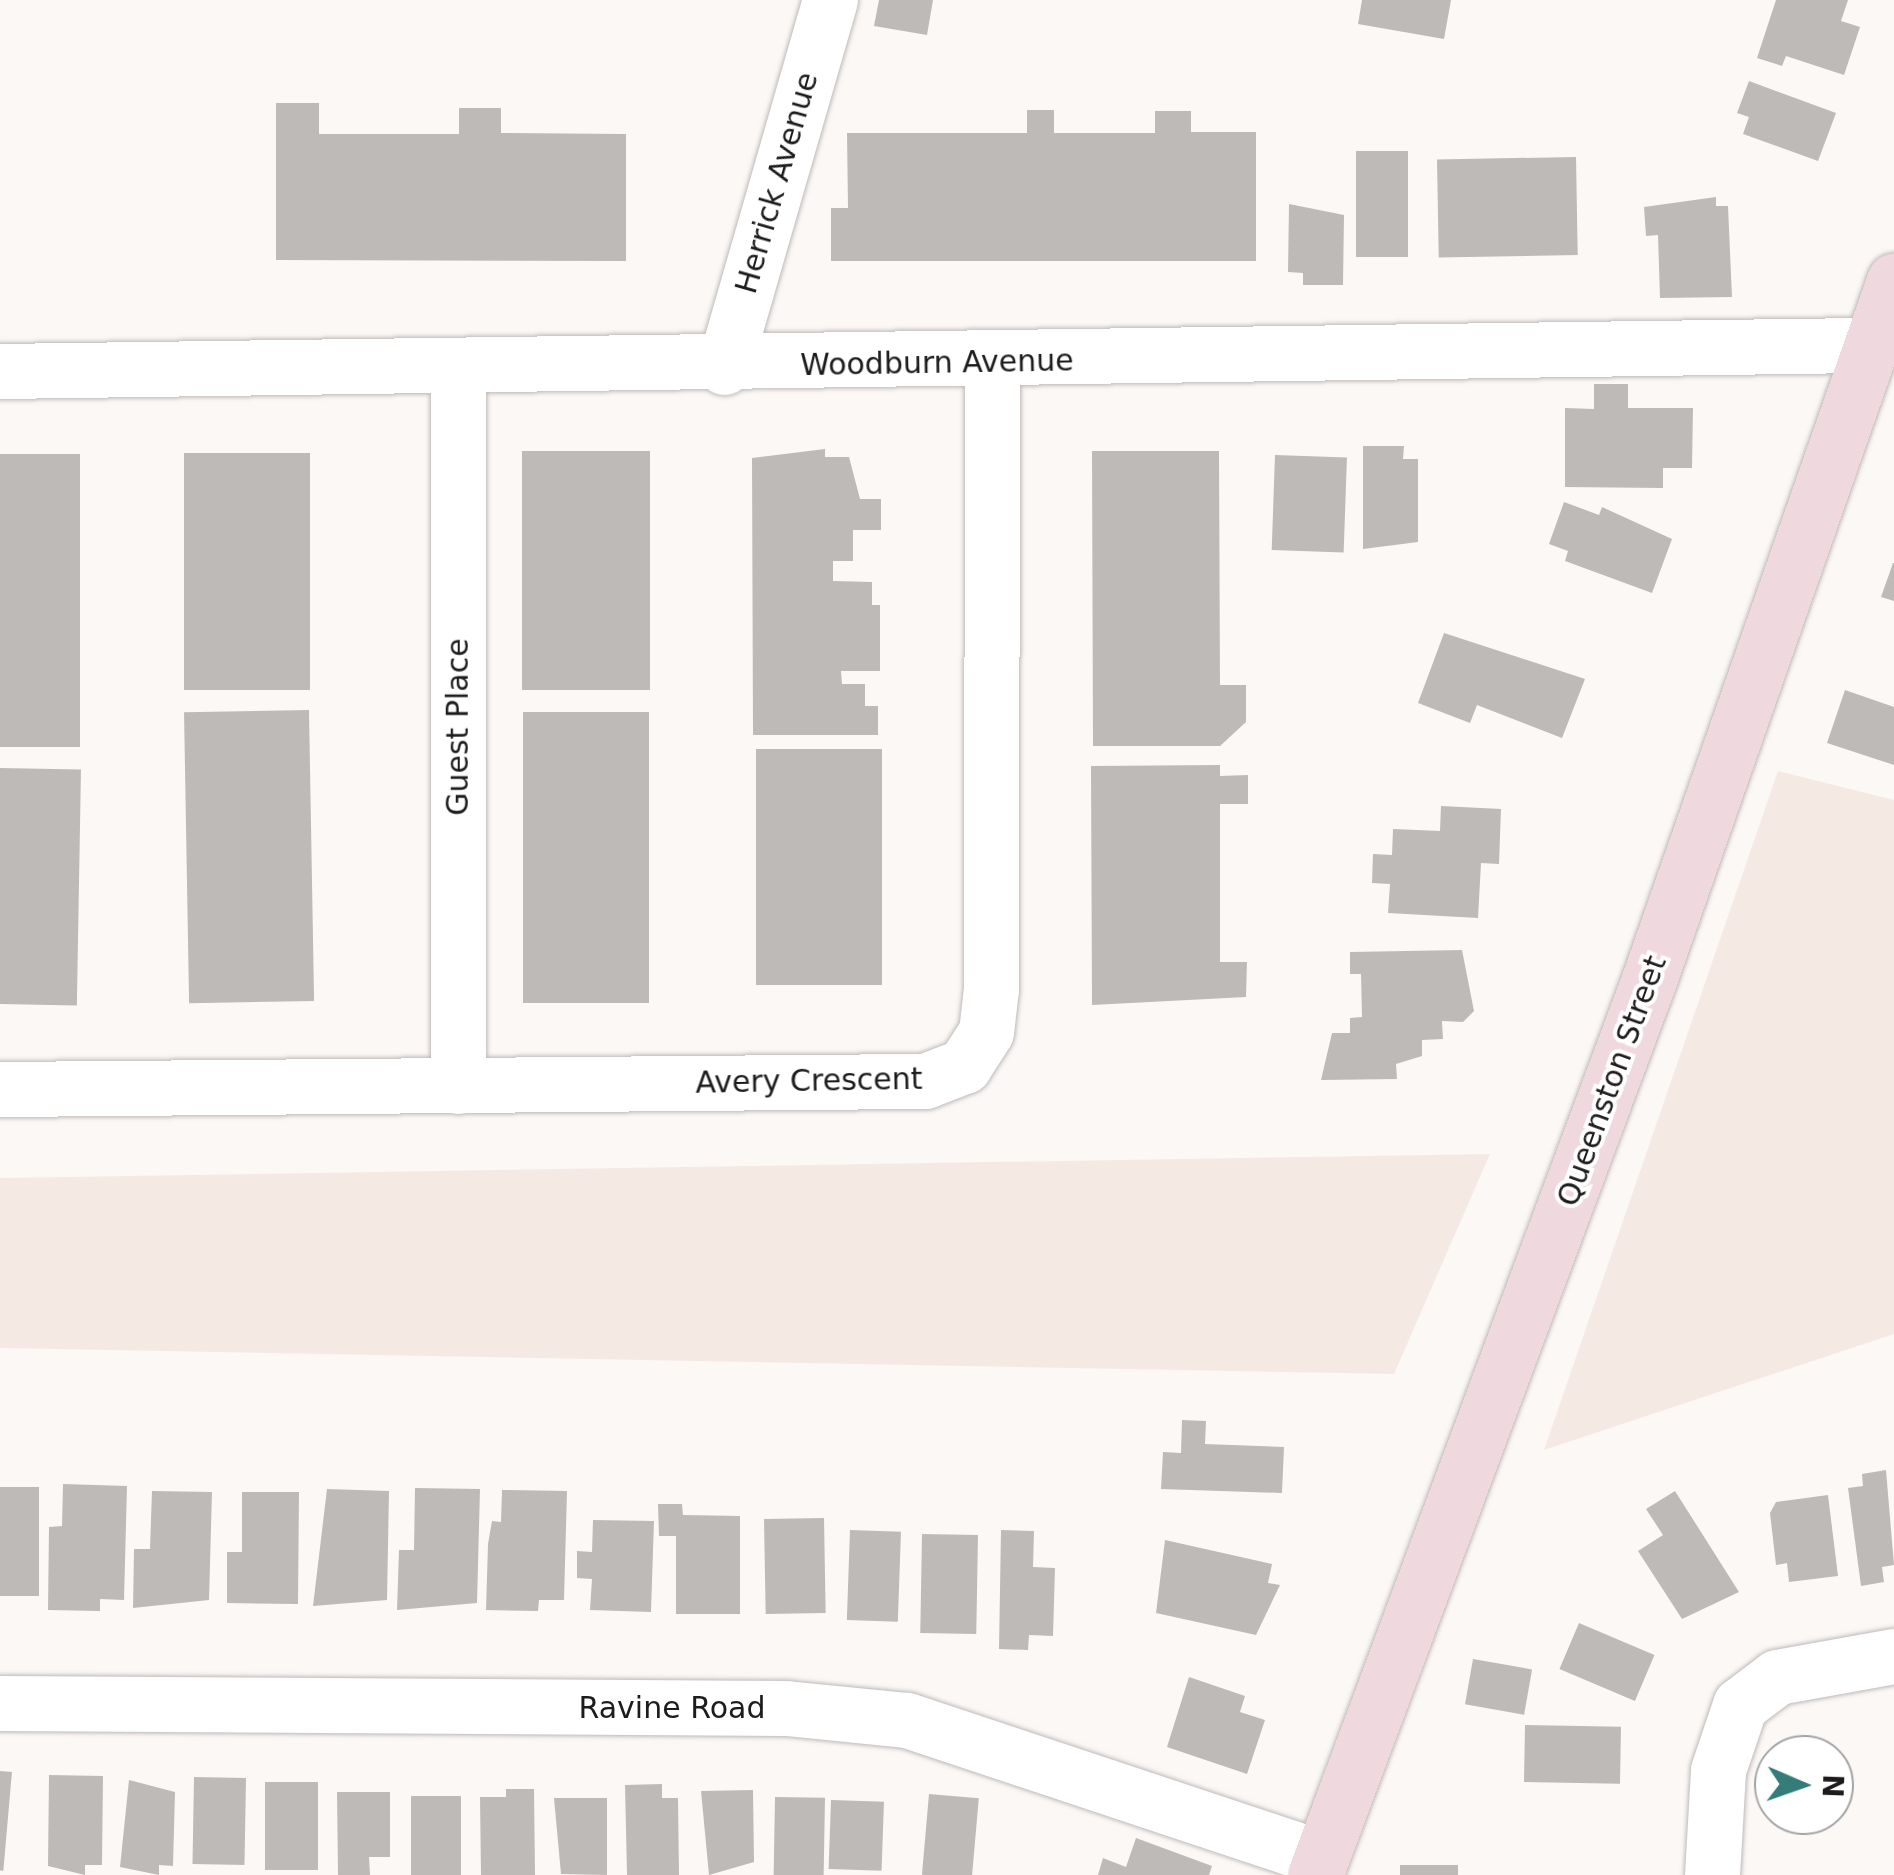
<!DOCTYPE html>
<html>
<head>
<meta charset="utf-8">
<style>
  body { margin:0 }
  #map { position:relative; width:1894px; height:1875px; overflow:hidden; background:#fcf8f6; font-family:"DejaVu Sans",sans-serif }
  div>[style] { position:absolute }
  .built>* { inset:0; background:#f5eae3 }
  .building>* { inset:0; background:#bebab8; transform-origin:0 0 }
  .roads { filter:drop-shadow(0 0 2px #bebab8) drop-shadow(0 0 2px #bebab8) }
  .street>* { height:55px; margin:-27.5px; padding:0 27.5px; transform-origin:27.5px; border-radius:27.5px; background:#fff }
  .secondary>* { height:55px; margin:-27.5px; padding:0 27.5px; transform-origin:27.5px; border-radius:27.5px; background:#f0d9de }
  span { translate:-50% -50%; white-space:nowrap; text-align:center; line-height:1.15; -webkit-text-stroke:8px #fff; paint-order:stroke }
  .street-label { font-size:30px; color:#1d1b1b }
  .north { position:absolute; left:1754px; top:1735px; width:100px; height:100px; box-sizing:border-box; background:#fff; border:2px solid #a5a4a4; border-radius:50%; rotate:92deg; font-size:28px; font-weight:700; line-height:40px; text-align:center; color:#1d1b1b }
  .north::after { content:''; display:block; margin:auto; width:35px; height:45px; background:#337c7a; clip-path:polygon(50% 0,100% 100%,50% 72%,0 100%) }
</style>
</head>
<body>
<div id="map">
  <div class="built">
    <i style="clip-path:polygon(1778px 771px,1894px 800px,1894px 1334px,1544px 1450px)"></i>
    <i style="clip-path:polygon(1490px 1154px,1394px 1374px,0 1348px,0 1178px)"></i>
  </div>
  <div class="building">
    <i style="clip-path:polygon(879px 0,933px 0,927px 35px,874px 26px)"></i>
    <i style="clip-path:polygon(1362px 0,1451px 0,1444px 39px,1358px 24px)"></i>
    <i style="clip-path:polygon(1776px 0,1848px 0,1841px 21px,1860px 27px,1844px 75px,1786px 56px,1782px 66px,1757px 58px)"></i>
    <i style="clip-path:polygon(1749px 81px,1836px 113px,1818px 161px,1743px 134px,1749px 117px,1737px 113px)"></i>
    <i style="clip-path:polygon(276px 103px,319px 103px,319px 134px,459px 134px,459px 108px,501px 108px,501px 133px,626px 134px,626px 261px,276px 260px)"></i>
    <i style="clip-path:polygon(1027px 110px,1054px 110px,1054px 133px,1155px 133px,1155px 111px,1191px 111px,1191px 132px,1256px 132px,1256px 261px,831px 261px,831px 208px,848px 208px,847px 133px,1027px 133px)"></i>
    <i style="left:1356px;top:151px;width:52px;height:106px"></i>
    <i style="left:1576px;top:157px;width:98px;height:139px;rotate:89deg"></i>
    <i style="clip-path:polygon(1716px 197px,1716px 206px,1728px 206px,1732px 297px,1660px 298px,1658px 235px,1646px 236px,1644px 207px)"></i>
    <i style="clip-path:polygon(1289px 204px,1344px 215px,1343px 285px,1303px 285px,1303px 273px,1288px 272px)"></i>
    <i style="clip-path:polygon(1594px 384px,1628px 384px,1628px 408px,1693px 408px,1692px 468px,1663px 468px,1663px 488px,1565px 487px,1565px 408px,1594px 409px)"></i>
    <i style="clip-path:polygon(1363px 446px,1404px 446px,1403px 459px,1418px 459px,1418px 542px,1363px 549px)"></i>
    <i style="clip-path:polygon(825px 449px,825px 457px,849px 457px,860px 499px,881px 499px,881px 530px,853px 530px,853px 561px,833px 561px,833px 581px,872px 582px,872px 605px,880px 605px,880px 671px,841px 671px,842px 684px,865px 684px,865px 706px,878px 706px,878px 735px,753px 735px,752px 458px)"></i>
    <i style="left:522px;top:451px;width:128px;height:239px"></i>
    <i style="clip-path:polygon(1092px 451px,1219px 451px,1220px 685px,1246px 685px,1246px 722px,1220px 746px,1093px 746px)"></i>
    <i style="left:184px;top:453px;width:126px;height:237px"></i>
    <i style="left:0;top:454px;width:80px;height:293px"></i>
    <i style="left:1275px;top:455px;width:72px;height:95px;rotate:2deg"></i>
    <i style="clip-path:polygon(1564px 502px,1599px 515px,1602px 507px,1672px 539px,1652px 593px,1565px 561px,1568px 551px,1549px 544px)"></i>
    <i style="clip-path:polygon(1893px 563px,1894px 563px,1894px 601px,1881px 597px)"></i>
    <i style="clip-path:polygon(1444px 633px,1585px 679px,1562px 738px,1477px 705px,1470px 723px,1418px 703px)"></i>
    <i style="clip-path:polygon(1845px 690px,1894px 707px,1894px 765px,1827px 743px)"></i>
    <i style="left:309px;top:710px;width:291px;height:125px;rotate:89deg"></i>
    <i style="left:649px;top:712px;width:291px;height:126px;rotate:90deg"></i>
    <i style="left:756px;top:749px;width:126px;height:236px"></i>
    <i style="clip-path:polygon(1220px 765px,1220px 776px,1248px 775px,1248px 804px,1220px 804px,1220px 962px,1247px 962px,1246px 997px,1092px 1005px,1091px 766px)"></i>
    <i style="left:0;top:768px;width:81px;height:236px;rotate:1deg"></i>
    <i style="clip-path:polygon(1441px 806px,1501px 809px,1499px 864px,1481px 863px,1478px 918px,1388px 913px,1390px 884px,1372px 883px,1373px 854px,1392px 855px,1393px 829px,1440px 831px)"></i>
    <i style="clip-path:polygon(1462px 950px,1474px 1011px,1463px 1022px,1442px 1021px,1443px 1039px,1422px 1040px,1422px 1056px,1396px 1064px,1397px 1079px,1321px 1080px,1332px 1033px,1350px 1033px,1350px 1018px,1362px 1017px,1361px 974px,1350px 974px,1350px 952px)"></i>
    <i style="clip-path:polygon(1182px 1420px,1206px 1421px,1205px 1444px,1284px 1447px,1282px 1493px,1161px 1489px,1163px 1452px,1181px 1453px)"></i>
    <i style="clip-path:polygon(1886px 1470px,1894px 1565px,1882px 1567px,1884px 1582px,1861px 1586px,1848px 1488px,1863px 1486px,1862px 1474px)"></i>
    <i style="clip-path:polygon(63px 1484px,127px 1486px,124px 1600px,100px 1599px,100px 1611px,48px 1610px,49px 1527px,62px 1526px)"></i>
    <i style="left:0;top:1487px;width:39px;height:109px"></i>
    <i style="clip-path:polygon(415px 1488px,480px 1489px,477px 1603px,397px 1610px,399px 1550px,414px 1550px)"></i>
    <i style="clip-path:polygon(327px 1489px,389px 1491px,387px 1600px,313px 1606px)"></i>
    <i style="clip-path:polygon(502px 1490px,567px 1491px,564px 1600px,539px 1600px,538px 1611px,486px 1610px,488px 1544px,492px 1521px,501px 1522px)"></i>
    <i style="clip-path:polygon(152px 1491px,212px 1492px,209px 1600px,133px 1608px,134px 1549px,150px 1549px)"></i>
    <i style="clip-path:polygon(1675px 1491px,1739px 1592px,1682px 1619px,1638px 1551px,1663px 1535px,1646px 1509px)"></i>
    <i style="clip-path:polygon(242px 1492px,299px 1492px,298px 1604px,227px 1603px,227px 1552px,242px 1552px)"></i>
    <i style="clip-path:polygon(1828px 1495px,1838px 1576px,1789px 1582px,1787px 1563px,1776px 1565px,1770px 1513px,1776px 1502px)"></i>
    <i style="clip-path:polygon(658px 1504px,682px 1504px,683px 1515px,740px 1516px,740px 1614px,676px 1614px,676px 1536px,659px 1536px)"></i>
    <i style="left:824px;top:1518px;width:95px;height:60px;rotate:89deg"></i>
    <i style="clip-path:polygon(593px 1520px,654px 1521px,651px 1612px,590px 1610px,592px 1579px,577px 1578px,577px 1551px,592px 1552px)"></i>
    <i style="left:850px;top:1530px;width:51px;height:90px;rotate:2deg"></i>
    <i style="clip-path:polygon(1001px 1530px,1034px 1531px,1033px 1567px,1055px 1568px,1053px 1636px,1029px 1635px,1028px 1650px,999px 1649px)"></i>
    <i style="left:922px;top:1534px;width:56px;height:99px;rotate:1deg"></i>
    <i style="clip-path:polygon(1165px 1540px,1272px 1564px,1268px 1583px,1280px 1585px,1256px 1635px,1156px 1613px)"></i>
    <i style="left:1579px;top:1623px;width:82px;height:50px;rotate:23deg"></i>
    <i style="left:1473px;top:1659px;width:60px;height:46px;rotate:10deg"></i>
    <i style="clip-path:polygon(1189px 1677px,1245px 1696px,1240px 1712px,1265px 1720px,1247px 1774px,1167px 1747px)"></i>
    <i style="left:1525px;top:1725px;width:96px;height:57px;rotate:1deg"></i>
    <i style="left:0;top:1771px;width:12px;height:99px;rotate:5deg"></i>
    <i style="clip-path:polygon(49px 1775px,103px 1776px,102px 1865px,85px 1865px,85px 1875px,48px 1866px)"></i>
    <i style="left:194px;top:1777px;width:52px;height:87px;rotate:1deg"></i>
    <i style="clip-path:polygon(129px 1780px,175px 1792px,173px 1866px,159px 1865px,159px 1875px,120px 1867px)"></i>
    <i style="left:265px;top:1782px;width:53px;height:88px"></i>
    <i style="clip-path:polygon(662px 1784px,662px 1798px,678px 1798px,679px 1875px,627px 1875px,625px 1785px)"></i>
    <i style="clip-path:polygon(506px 1789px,534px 1789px,535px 1875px,481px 1875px,480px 1797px,506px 1797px)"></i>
    <i style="clip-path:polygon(753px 1790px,754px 1862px,709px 1875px,701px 1791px)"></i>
    <i style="clip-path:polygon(337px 1792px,390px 1792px,390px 1857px,369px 1857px,370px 1875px,338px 1875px)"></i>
    <i style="left:929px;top:1794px;width:50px;height:81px;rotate:5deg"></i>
    <i style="left:411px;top:1796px;width:50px;height:79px"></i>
    <i style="left:775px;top:1797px;width:50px;height:78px;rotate:1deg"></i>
    <i style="clip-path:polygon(554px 1798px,607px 1798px,607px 1875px,561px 1874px)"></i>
    <i style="left:831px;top:1800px;width:53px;height:69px;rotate:2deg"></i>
    <i style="clip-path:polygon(1136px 1838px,1212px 1866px,1209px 1875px,1098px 1875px,1103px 1858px,1126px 1867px)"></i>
    <i style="left:1400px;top:1865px;width:58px;height:10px"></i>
  </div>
  <div class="roads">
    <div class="street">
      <i style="left:724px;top:367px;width:382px;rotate:-73.9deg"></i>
      <i style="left:458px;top:368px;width:718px;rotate:90deg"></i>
      <i style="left:0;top:371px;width:1873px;rotate:-0.8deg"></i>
      <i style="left:0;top:1089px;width:925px;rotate:-0.5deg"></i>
      <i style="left:925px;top:1081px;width:42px;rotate:-21deg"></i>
      <i style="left:964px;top:1066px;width:40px;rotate:-57.1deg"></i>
      <i style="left:986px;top:1032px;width:43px;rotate:-83.4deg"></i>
      <i style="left:991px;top:989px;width:627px;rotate:-89.91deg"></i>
      <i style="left:0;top:1703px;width:786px;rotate:0.36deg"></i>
      <i style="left:786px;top:1708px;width:122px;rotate:5.7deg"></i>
      <i style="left:907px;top:1720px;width:436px;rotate:18.4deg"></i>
      <i style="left:1712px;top:1875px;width:105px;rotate:-86.7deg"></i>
      <i style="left:1718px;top:1770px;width:69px;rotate:-71.3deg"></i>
      <i style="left:1740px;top:1705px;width:46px;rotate:-37.1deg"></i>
      <i style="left:1777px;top:1677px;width:119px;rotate:-10.2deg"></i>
    </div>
    <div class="secondary">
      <i style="left:1315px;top:1875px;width:958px;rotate:-69.54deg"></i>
      <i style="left:1650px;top:977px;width:738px;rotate:-70.68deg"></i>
    </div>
  </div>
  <div class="street-label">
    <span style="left:777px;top:183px;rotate:-74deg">Herrick Avenue</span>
    <span style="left:937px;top:363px;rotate:-1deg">Woodburn Avenue</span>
    <span style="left:458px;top:727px;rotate:-90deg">Guest Place</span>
    <span style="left:809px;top:1081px;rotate:-1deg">Avery Crescent</span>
    <span style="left:1612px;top:1081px;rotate:-70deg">Queenston Street</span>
    <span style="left:672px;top:1708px">Ravine Road</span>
  </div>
  <div class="north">N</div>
</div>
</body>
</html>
